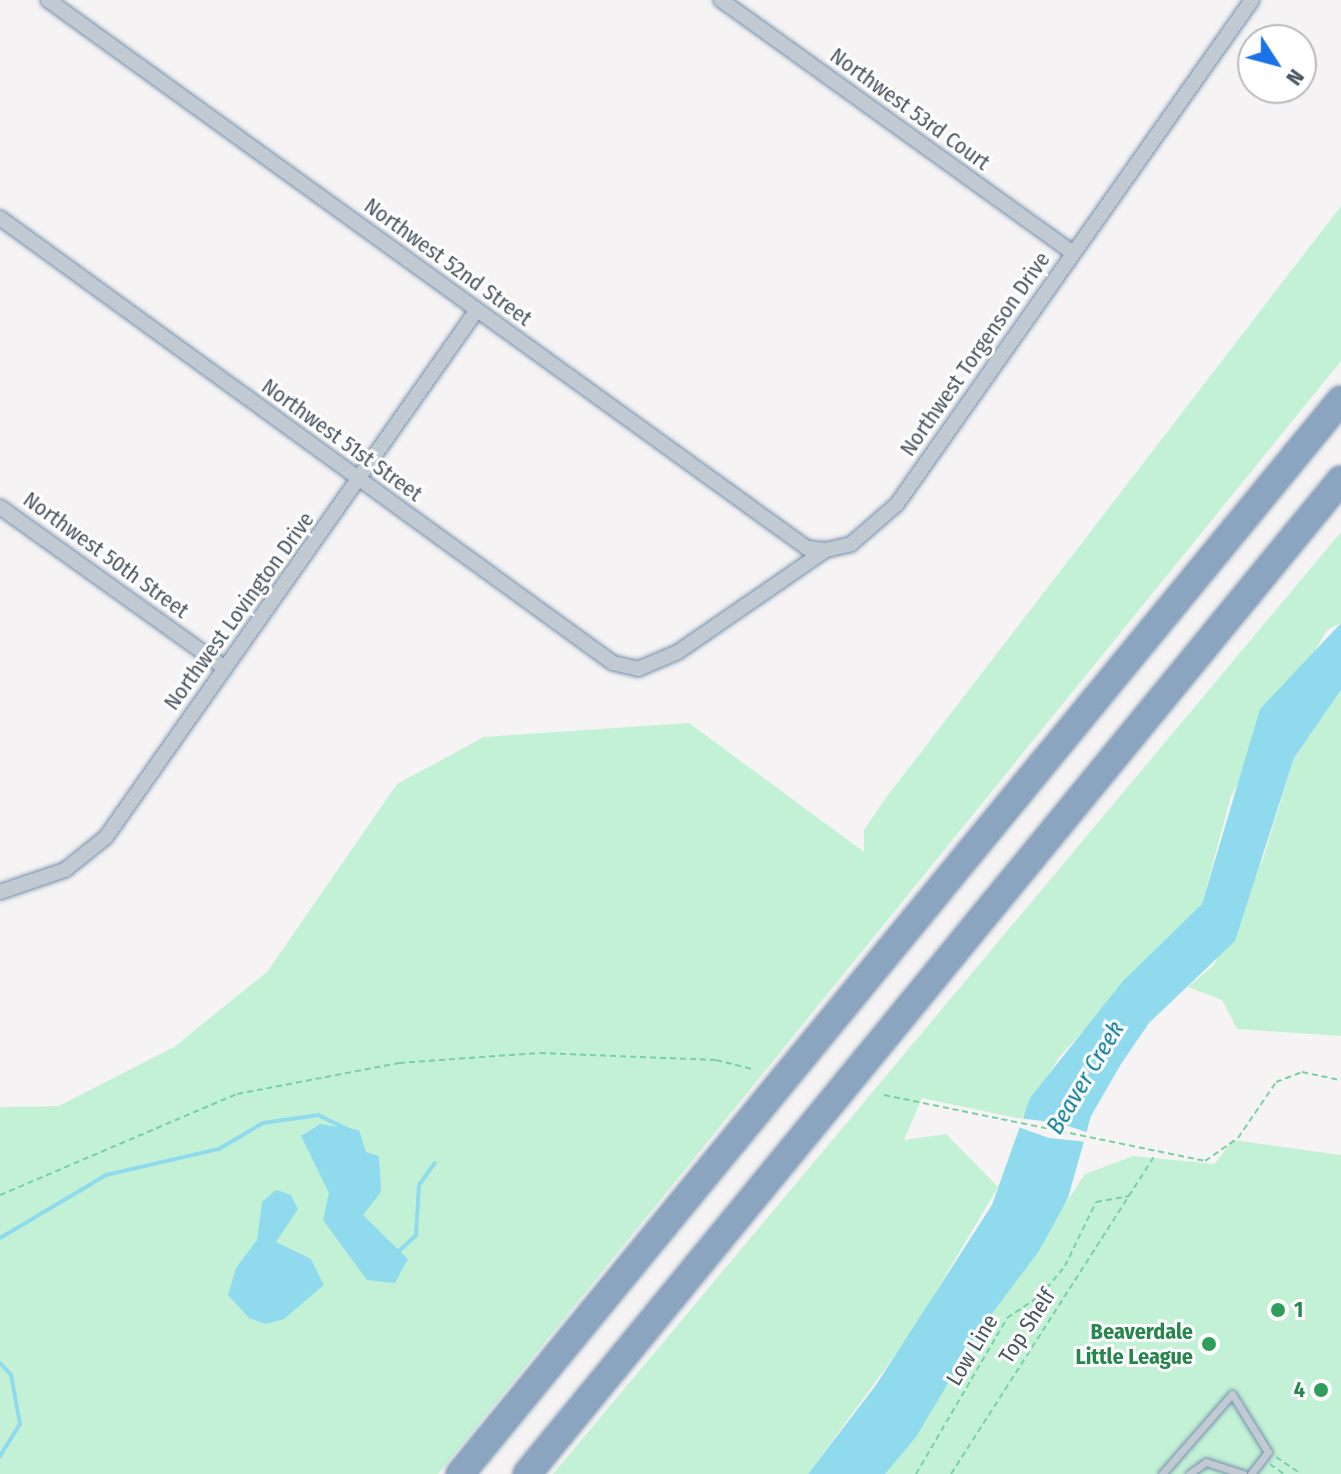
<!DOCTYPE html>
<html>
<head>
<meta charset="utf-8">
<style>
  body { margin:0 }
  #map { position:relative; width:1341px; height:1474px; overflow:hidden; background:#f5f3f3; font-family:"Fira Sans Condensed",sans-serif }
  div>[style] { position:absolute }
  .green>* { inset:0; background:#c3f1d5 }
  .water>* { inset:0; background:#90daee }
  .pier>* { inset:0; background:#f5f3f3 }
  .stream>* { height:4px; margin:-2px; padding:0 2px; transform-origin:2px; border-radius:2px; background:#90daee }
  .path>* { height:2px; margin-top:-1px; transform-origin:0; background:repeating-linear-gradient(90deg,#7ad0a6 0 6px,transparent 0 10px) }
  .roads { filter:drop-shadow(0 0 2px #7690ad) drop-shadow(0 0 2px #7690ad) }
  .service>* { height:7px; margin:-3.5px; padding:0 3.5px; transform-origin:3.5px; border-radius:3.5px; background:#c1cad2 }
  .minor>* { height:14px; margin:-7px; padding:0 7px; transform-origin:7px; border-radius:7px; background:#c1cad2 }
  .motorway>* { height:26px; margin:-13px; padding:0 13px; transform-origin:13px; border-radius:13px; background:#8ba5c1 }
  .dots>* { width:22px; height:22px; translate:-50% -50%; box-sizing:border-box; border:4px solid #fff; border-radius:50% }
  span { translate:-50% -50%; white-space:nowrap; text-align:center; line-height:1.15; -webkit-text-stroke:6px #fff; paint-order:stroke }
  .street-label { font-size:22px; color:#4a5661 }
  .leisure-label { font-size:22px; color:#27864d; font-weight:700 }
  .left { translate:0 -50%; text-align:left }
  .right { translate:-100% -50%; text-align:right }
  .water-label { font-size:24px; color:#0c7c9b; font-style:italic }
  .north { position:absolute; left:1237px; top:24px; width:80px; height:80px; box-sizing:border-box; background:#fff; border:2px solid #b7bbc0; border-radius:50%; rotate:126deg; font-size:22px; font-weight:700; line-height:32px; text-align:center; color:#4a5661 }
  .north::after { content:''; display:block; margin:auto; width:28px; height:36px; background:#1a73e8; clip-path:polygon(50% 0,100% 100%,50% 72%,0 100%) }
</style>
</head>
<body>
<div id="map">
  <div class="green">
    <i style="clip-path:polygon(1341px 206px,1341px 361px,438px 1474px,0 1474px,0 1107px,59px 1106px,174px 1047px,267px 972px,397px 784px,484px 737px,689px 723px,864px 852px,864px 830px,885px 799px)"></i>
    <i style="clip-path:polygon(1341px 532px,1341px 623px,1327px 630px,1231px 796px,1202px 904px,1060px 1056px,1021px 1119px,922px 1098px,904px 1140px,946px 1134px,998px 1187px,912px 1332px,808px 1474px,553px 1474px)"></i>
    <i style="clip-path:polygon(1341px 690px,1341px 1036px,1237px 1029px,1222px 1000px,1188px 987px,1214px 965px,1263px 859px,1294px 758px)"></i>
    <i style="clip-path:polygon(1233px 1140px,1341px 1155px,1341px 1474px,885px 1474px,1085px 1174px,1133px 1156px,1214px 1164px)"></i>
  </div>
  <div class="water">
    <i style="clip-path:polygon(1341px 623px,1341px 690px,1294px 758px,1235px 941px,1149px 1023px,1121px 1064px,1091px 1116px,1068px 1198px,1039px 1251px,979px 1331px,916px 1437px,885px 1474px,808px 1474px,876px 1385px,992px 1205px,1030px 1098px,1123px 981px,1202px 904px,1260px 709px)"></i>
    <i style="clip-path:polygon(320px 1124px,359px 1130px,366px 1152px,379px 1156px,381px 1192px,363px 1215px,408px 1259px,395px 1283px,367px 1280px,323px 1220px,329px 1193px,301px 1136px)"></i>
    <i style="clip-path:polygon(276px 1190px,291px 1195px,298px 1209px,276px 1242px,311px 1259px,324px 1285px,284px 1319px,266px 1324px,249px 1318px,228px 1295px,236px 1268px,257px 1240px,262px 1202px)"></i>
  </div>
  <div class="pier">
    <i style="clip-path:polygon(1018px 1118px,1059px 1123px,1089px 1133px,1087px 1142px,1049px 1138px,1015px 1126px)"></i>
  </div>
  <div class="stream">
    <i style="left:0;top:1238px;width:123px;rotate:-30.7deg"></i>
    <i style="left:106px;top:1175px;width:116px;rotate:-13deg"></i>
    <i style="left:219px;top:1149px;width:51px;rotate:-30.6deg"></i>
    <i style="left:263px;top:1123px;width:56px;rotate:-8.3deg"></i>
    <i style="left:318px;top:1115px;width:41px;rotate:25.9deg"></i>
    <i style="left:398px;top:1252px;width:25px;rotate:-43deg"></i>
    <i style="left:416px;top:1235px;width:50px;rotate:-86.6deg"></i>
    <i style="left:419px;top:1185px;width:27px;rotate:-54deg"></i>
    <i style="left:0;top:1363px;width:16px;rotate:47deg"></i>
    <i style="left:11px;top:1375px;width:50px;rotate:79.6deg"></i>
    <i style="left:20px;top:1424px;width:38px;rotate:122deg"></i>
  </div>
  <div class="path">
    <i style="left:884px;top:1095px;width:328px;rotate:11.6deg"></i>
    <i style="left:1205px;top:1161px;width:40px;rotate:-34.9deg"></i>
    <i style="left:1238px;top:1138px;width:68px;rotate:-55.8deg"></i>
    <i style="left:1276px;top:1082px;width:28px;rotate:-21deg"></i>
    <i style="left:1302px;top:1072px;width:40px;rotate:12deg"></i>
    <i style="left:0;top:1195px;width:258px;rotate:-23.1deg"></i>
    <i style="left:237px;top:1094px;width:165px;rotate:-10.8deg"></i>
    <i style="left:399px;top:1063px;width:141px;rotate:-4.1deg"></i>
    <i style="left:540px;top:1053px;width:176px;rotate:2.3deg"></i>
    <i style="left:716px;top:1060px;width:36px;rotate:14deg"></i>
    <i style="left:1276px;top:1457px;width:30px;rotate:34deg"></i>
    <i style="left:1270px;top:1464px;width:17px;rotate:36deg"></i>
    <i style="left:916px;top:1474px;width:181px;rotate:-59.7deg"></i>
    <i style="left:1007px;top:1318px;width:40px;rotate:-34deg"></i>
    <i style="left:1040px;top:1296px;width:39px;rotate:-50deg"></i>
    <i style="left:1065px;top:1266px;width:71px;rotate:-64.2deg"></i>
    <i style="left:1096px;top:1202px;width:34px;rotate:-10deg"></i>
    <i style="left:951px;top:1474px;width:379px;rotate:-57.4deg"></i>
  </div>
  <div class="roads">
    <div class="service">
      <i style="left:1162px;top:1474px;width:106px;rotate:-48.8deg"></i>
      <i style="left:1232px;top:1394px;width:68px;rotate:58.2deg"></i>
      <i style="left:1268px;top:1452px;width:28px;rotate:128deg"></i>
      <i style="left:1189px;top:1474px;width:21px;rotate:-35deg"></i>
      <i style="left:1206px;top:1462px;width:39px;rotate:18deg"></i>
    </div>
    <div class="minor">
      <i style="left:48px;top:0;width:936px;rotate:35.83deg"></i>
      <i style="left:807px;top:548px;width:19px;rotate:6deg"></i>
      <i style="left:721px;top:0;width:433px;rotate:35.7deg"></i>
      <i style="left:0;top:218px;width:757px;rotate:35.98deg"></i>
      <i style="left:613px;top:663px;width:26px;rotate:13deg"></i>
      <i style="left:638px;top:669px;width:43px;rotate:-23deg"></i>
      <i style="left:678px;top:652px;width:180px;rotate:-34.6deg"></i>
      <i style="left:826px;top:550px;width:26px;rotate:-13deg"></i>
      <i style="left:851px;top:544px;width:61px;rotate:-41deg"></i>
      <i style="left:897px;top:504px;width:616px;rotate:-54.84deg"></i>
      <i style="left:0;top:507px;width:277px;rotate:35.6deg"></i>
      <i style="left:0;top:892px;width:69px;rotate:-18.7deg"></i>
      <i style="left:65px;top:870px;width:53px;rotate:-38.8deg"></i>
      <i style="left:106px;top:837px;width:644px;rotate:-54.86deg"></i>
    </div>
    <div class="motorway">
      <i style="left:460px;top:1474px;width:1389px;rotate:-50.64deg"></i>
      <i style="left:527px;top:1474px;width:1285px;rotate:-50.69deg"></i>
    </div>
  </div>
  <div class="dots">
    <i style="left:1278px;top:1310px;background:#2e9e5b"></i>
    <i style="left:1209px;top:1344px;background:#2e9e5b"></i>
    <i style="left:1321px;top:1390px;background:#2e9e5b"></i>
  </div>
  <div class="street-label">
    <span style="left:910px;top:109px;rotate:36deg">Northwest 53rd Court</span>
    <span style="left:448px;top:262px;rotate:36deg">Northwest 52nd Street</span>
    <span style="left:975px;top:354px;rotate:-55deg">Northwest Torgenson Drive</span>
    <span style="left:342px;top:440px;rotate:36deg">Northwest 51st Street</span>
    <span style="left:106px;top:555px;rotate:36deg">Northwest 50th Street</span>
    <span style="left:239px;top:611px;rotate:-54deg">Northwest Lovington Drive</span>
    <span style="left:1027px;top:1326px;rotate:-57deg">Top Shelf</span>
    <span style="left:972px;top:1350px;rotate:-59deg">Low Line</span>
  </div>
  <div class="leisure-label">
    <span class="left" style="left:1294px;top:1310px">1</span>
    <span class="right" style="left:1193px;top:1344px">Beaverdale<br>Little League</span>
    <span class="right" style="left:1305px;top:1390px">4</span>
  </div>
  <div class="water-label">
    <span style="left:1086px;top:1078px;rotate:-59deg">Beaver Creek</span>
  </div>
  <div class="north">N</div>
</div>
</body>
</html>
